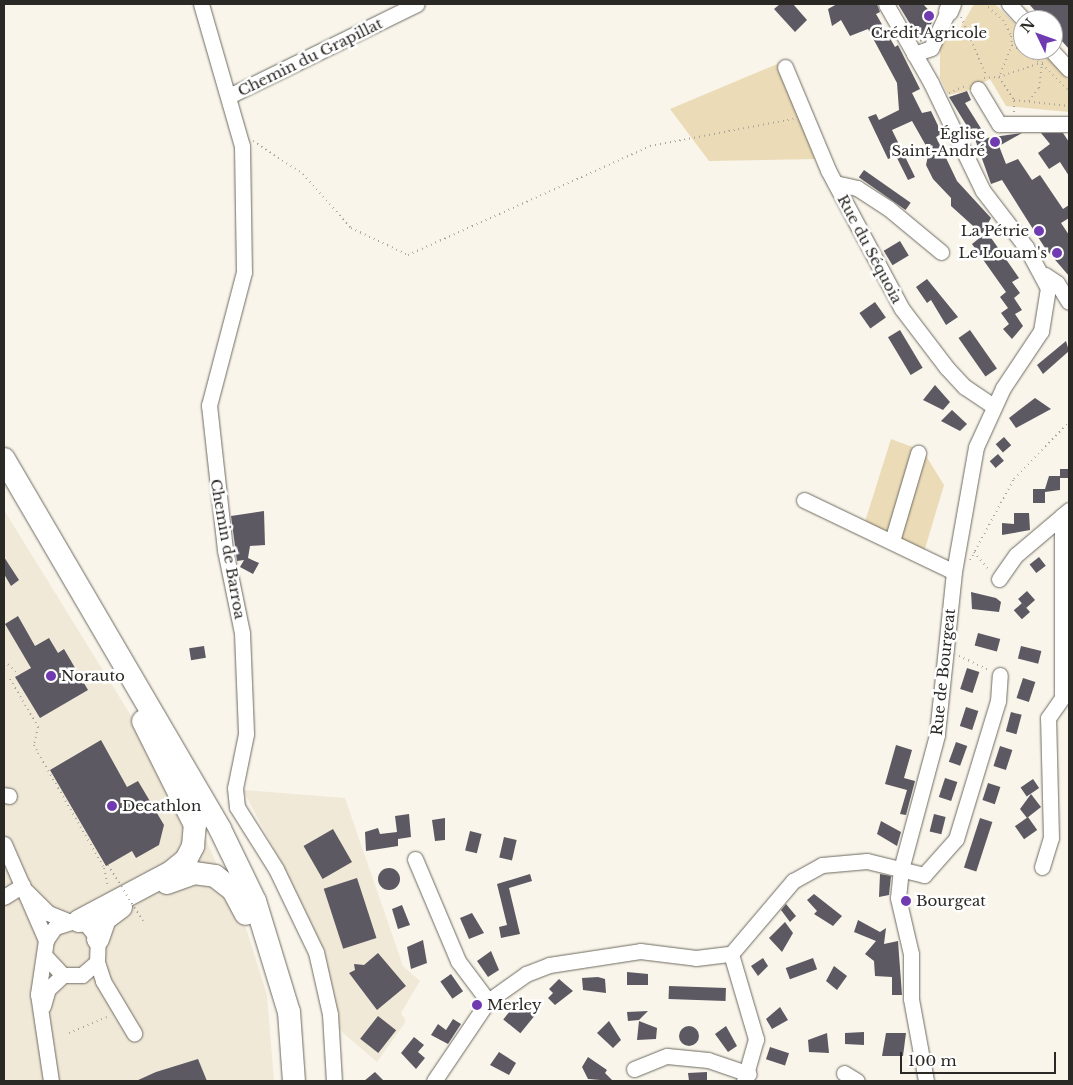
<!DOCTYPE html>
<html>
<head>
<meta charset="utf-8">
<style>
  body { margin:0 }
  #map { position:relative; width:1073px; height:1085px; overflow:hidden; background:#f9f5ea; font-family:"Libre Baskerville",serif }
  div>[style] { position:absolute }
  .built>* { inset:0; background:#f1e9d8 }
  .green>* { inset:0; background:#ebdbb7 }
  .building>* { inset:0; background:#5c5962; transform-origin:0 0 }
  .round { border-radius:50% }
  .path>* { height:2px; margin-top:-1px; transform-origin:0; background:repeating-linear-gradient(90deg,#a8a59d 0 1px,transparent 0 5px) }
  .roads { filter:drop-shadow(0 0 1px #6e6a61) drop-shadow(0 0 1px #6e6a61) }
  .minor>* { height:15px; margin:-7.5px; padding:0 7.5px; transform-origin:7.5px; border-radius:7.5px; background:#fff }
  .major>* { height:19px; margin:-9.5px; padding:0 9.5px; transform-origin:9.5px; border-radius:9.5px; background:#fff }
  .highway>* { height:22px; margin:-11px; padding:0 11px; transform-origin:11px; border-radius:11px; background:#fff }
  .path-bridge>* { height:2px; margin-top:-1px; transform-origin:0; background:repeating-linear-gradient(90deg,#a8a59d 0 1px,transparent 0 5px) }
  .dots>* { width:14px; height:14px; translate:-50% -50%; box-sizing:border-box; border:2px solid #fff; border-radius:50% }
  span { translate:-50% -50%; white-space:nowrap; text-align:center; line-height:1.15; -webkit-text-stroke:5px #fff; paint-order:stroke }
  .poi-label { font-size:15px; color:#2a2925 }
  .right { translate:-100% -50%; text-align:right }
  .left { translate:0 -50%; text-align:left }
  .street-label { font-size:15px; color:#2a2925 }
  .frame { position:absolute; inset:0; border:5px solid #2a2925; pointer-events:none }
  .north { position:absolute; left:1013px; top:10px; width:50px; height:50px; box-sizing:border-box; background:#fff; border:1px solid #aaa9a8; border-radius:50%; rotate:312deg; font-size:14px; font-weight:700; line-height:20px; text-align:center; color:#2a2925 }
  .north::after { content:''; display:block; margin:auto; width:18px; height:22px; background:#703ab1; clip-path:polygon(50% 0,100% 100%,50% 72%,0 100%) }
  .scale { position:absolute; left:900px; top:1052px; width:156px; height:22px; box-sizing:border-box; border:2px solid #2a2925; border-top:0; padding-left:6px; font-size:15px; line-height:18px; white-space:nowrap; color:#2a2925; -webkit-text-stroke:4px #fff; paint-order:stroke }
</style>
</head>
<body>
<div id="map">
  <div class="built">
    <i style="clip-path:polygon(4px 510px,201px 829px,247px 931px,267px 995px,274px 1081px,4px 1081px)"></i>
    <i style="clip-path:polygon(243px 790px,345px 798px,403px 966px,420px 981px,401px 1013px,406px 1021px,377px 1062px,335px 1026px,312px 938px,279px 859px)"></i>
  </div>
  <div class="green">
    <i style="clip-path:polygon(974px 4px,995px 4px,1023px 32px,1023px 50px,1041px 50px,1053px 62px,1069px 81px,1069px 112px,1006px 106px,990px 79px,967px 91px,948px 95px,940px 78px,940px 43px,945px 32px,958px 32px)"></i>
    <i style="clip-path:polygon(782px 62px,818px 159px,709px 161px,670px 109px)"></i>
    <i style="clip-path:polygon(891px 439px,923px 451px,944px 485px,924px 552px,864px 525px)"></i>
  </div>
  <div class="building">
    <i style="clip-path:polygon(780px 4px,793px 4px,807px 20px,795px 32px,774px 9px)"></i>
    <i style="clip-path:polygon(837px 4px,877px 4px,880px 12px,876px 14px,895px 47px,898px 45px,920px 89px,912px 93px,922px 113px,931px 111px,942px 134px,936px 137px,957px 181px,991px 218px,982px 234px,951px 206px,951px 198px,933px 179px,926px 165px,929px 151px,912px 121px,892px 130px,915px 177px,908px 180px,896px 156px,888px 159px,868px 117px,876px 114px,879px 120px,899px 110px,897px 83px,868px 29px,850px 36px,841px 20px,832px 26px,828px 9px)"></i>
    <i style="clip-path:polygon(898px 4px,923px 4px,935px 17px,921px 42px)"></i>
    <i style="clip-path:polygon(1029px 4px,1069px 4px,1069px 49px,1053px 31px,1053px 20px,1043px 20px)"></i>
    <i style="clip-path:polygon(967px 91px,971px 100px,965px 103px,987px 138px,1022px 133px,999px 146px,1006px 164px,1018px 159px,1032px 180px,1040px 175px,1063px 209px,1069px 205px,1069px 218px,1061px 223px,1069px 235px,1069px 276px,1045px 248px,1002px 180px,991px 184px,975px 139px,949px 97px)"></i>
    <i style="clip-path:polygon(1041px 133px,1063px 133px,1069px 142px,1069px 176px,1060px 162px,1049px 169px,1038px 153px,1050px 144px)"></i>
    <i style="left:864px;top:170px;width:57px;height:9px;rotate:35deg"></i>
    <i style="clip-path:polygon(987px 232px,1019px 278px,1012px 282px,1020px 293px,1014px 298px,1022px 310px,1015px 314px,1023px 326px,1012px 339px,1003px 329px,1009px 324px,1001px 313px,1008px 308px,1000px 297px,1006px 292px,972px 244px)"></i>
    <i style="left:900px;top:241px;width:17px;height:19px;rotate:59deg"></i>
    <i style="clip-path:polygon(927px 279px,958px 317px,946px 325px,931px 300px,927px 303px,916px 287px)"></i>
    <i style="left:875px;top:302px;width:19px;height:19px;rotate:55deg"></i>
    <i style="left:900px;top:330px;width:44px;height:14px;rotate:59deg"></i>
    <i style="left:970px;top:330px;width:47px;height:14px;rotate:55deg"></i>
    <i style="clip-path:polygon(1066px 341px,1069px 351px,1043px 374px,1037px 365px)"></i>
    <i style="clip-path:polygon(935px 385px,950px 402px,943px 410px,923px 400px)"></i>
    <i style="clip-path:polygon(1035px 398px,1051px 409px,1016px 428px,1009px 418px)"></i>
    <i style="clip-path:polygon(952px 410px,967px 424px,960px 431px,941px 421px)"></i>
    <i style="left:1004px;top:437px;width:11px;height:11px;rotate:49deg"></i>
    <i style="left:998px;top:454px;width:9px;height:11px;rotate:49deg"></i>
    <i style="clip-path:polygon(1060px 469px,1069px 469px,1069px 478px,1060px 478px,1060px 490px,1045px 492px,1045px 503px,1033px 503px,1033px 489px,1045px 489px,1049px 476px,1060px 476px)"></i>
    <i style="clip-path:polygon(264px 511px,265px 545px,250px 546px,248px 558px,259px 563px,253px 574px,240px 567px,244px 560px,237px 561px,231px 516px)"></i>
    <i style="clip-path:polygon(1014px 513px,1029px 513px,1030px 530px,1002px 535px,1002px 523px,1014px 524px)"></i>
    <i style="clip-path:polygon(4px 557px,19px 580px,11px 586px,4px 574px)"></i>
    <i style="left:1039px;top:557px;width:11px;height:12px;rotate:52deg"></i>
    <i style="left:1027px;top:591px;width:12px;height:12px;rotate:48deg"></i>
    <i style="clip-path:polygon(971px 592px,996px 598px,1001px 602px,999px 612px,972px 609px)"></i>
    <i style="left:1022px;top:603px;width:12px;height:11px;rotate:48deg"></i>
    <i style="clip-path:polygon(18px 616px,35px 646px,49px 638px,58px 653px,64px 649px,88px 690px,40px 718px,15px 677px,31px 668px,5px 624px)"></i>
    <i style="left:978px;top:633px;width:23px;height:13px;rotate:15deg"></i>
    <i style="left:204px;top:646px;width:12px;height:15px;rotate:81deg"></i>
    <i style="left:1021px;top:646px;width:21px;height:13px;rotate:14deg"></i>
    <i style="left:967px;top:668px;width:13px;height:22px;rotate:18deg"></i>
    <i style="left:1023px;top:678px;width:13px;height:21px;rotate:18deg"></i>
    <i style="left:966px;top:707px;width:13px;height:20px;rotate:18deg"></i>
    <i style="left:1011px;top:712px;width:11px;height:20px;rotate:15deg"></i>
    <i style="clip-path:polygon(101px 740px,127px 787px,138px 781px,164px 825px,159px 845px,136px 858px,132px 851px,106px 866px,50px 770px)"></i>
    <i style="left:956px;top:742px;width:12px;height:21px;rotate:20deg"></i>
    <i style="clip-path:polygon(896px 745px,912px 750px,904px 778px,915px 781px,906px 815px,900px 814px,907px 790px,885px 784px)"></i>
    <i style="left:1000px;top:746px;width:13px;height:21px;rotate:18deg"></i>
    <i style="left:945px;top:778px;width:13px;height:20px;rotate:18deg"></i>
    <i style="left:1033px;top:779px;width:11px;height:15px;rotate:56deg"></i>
    <i style="left:988px;top:783px;width:13px;height:18px;rotate:18deg"></i>
    <i style="clip-path:polygon(1031px 794px,1041px 807px,1027px 818px,1020px 809px)"></i>
    <i style="clip-path:polygon(409px 814px,411px 837px,398px 839px,398px 846px,366px 851px,365px 832px,378px 828px,380px 834px,397px 832px,395px 816px)"></i>
    <i style="left:934px;top:814px;width:12px;height:18px;rotate:14deg"></i>
    <i style="left:1028px;top:817px;width:16px;height:16px;rotate:55deg"></i>
    <i style="clip-path:polygon(445px 818px,445px 840px,435px 841px,432px 820px)"></i>
    <i style="left:980px;top:818px;width:13px;height:52px;rotate:18deg"></i>
    <i style="clip-path:polygon(881px 821px,901px 832px,897px 846px,877px 834px)"></i>
    <i style="left:333px;top:829px;width:38px;height:34px;rotate:60deg"></i>
    <i style="left:470px;top:831px;width:12px;height:20px;rotate:14deg"></i>
    <i style="left:504px;top:837px;width:13px;height:21px;rotate:13deg"></i>
    <i class="round" style="left:378px;top:868px;width:22px;height:22px"></i>
    <i style="clip-path:polygon(530px 874px,532px 881px,509px 888px,520px 934px,501px 938px,499px 927px,507px 925px,497px 884px)"></i>
    <i style="clip-path:polygon(880px 874px,891px 876px,889px 895px,879px 897px)"></i>
    <i style="left:357px;top:878px;width:63px;height:35px;rotate:72deg"></i>
    <i style="clip-path:polygon(814px 894px,842px 916px,833px 926px,814px 914px,817px 911px,807px 900px)"></i>
    <i style="clip-path:polygon(786px 904px,796px 916px,790px 922px,781px 910px)"></i>
    <i style="clip-path:polygon(402px 905px,410px 925px,398px 929px,392px 909px)"></i>
    <i style="clip-path:polygon(472px 913px,484px 933px,469px 939px,460px 918px)"></i>
    <i style="clip-path:polygon(858px 920px,880px 932px,886px 928px,884px 944px,898px 941px,902px 995px,892px 995px,892px 977px,875px 976px,874px 961px,865px 954px,876px 941px,854px 932px)"></i>
    <i style="clip-path:polygon(785px 922px,793px 933px,782px 952px,769px 938px)"></i>
    <i style="clip-path:polygon(423px 940px,427px 963px,411px 969px,407px 947px)"></i>
    <i style="clip-path:polygon(491px 951px,499px 970px,488px 977px,477px 961px)"></i>
    <i style="clip-path:polygon(378px 953px,406px 986px,377px 1010px,349px 973px,355px 970px,354px 964px,364px 965px)"></i>
    <i style="clip-path:polygon(763px 958px,768px 966px,758px 976px,751px 966px)"></i>
    <i style="left:813px;top:958px;width:12px;height:29px;rotate:70deg"></i>
    <i style="clip-path:polygon(834px 966px,847px 976px,837px 990px,826px 981px)"></i>
    <i style="clip-path:polygon(627px 972px,648px 974px,648px 985px,627px 985px)"></i>
    <i style="left:451px;top:974px;width:21px;height:13px;rotate:55deg"></i>
    <i style="clip-path:polygon(598px 977px,605px 979px,606px 993px,583px 990px,582px 978px)"></i>
    <i style="clip-path:polygon(559px 979px,573px 991px,555px 1005px,548px 998px,553px 993px,549px 989px)"></i>
    <i style="left:669px;top:986px;width:57px;height:13px;rotate:2deg"></i>
    <i style="left:519px;top:1000px;width:22px;height:25px;rotate:39deg"></i>
    <i style="clip-path:polygon(780px 1007px,788px 1020px,772px 1029px,766px 1019px)"></i>
    <i style="clip-path:polygon(648px 1011px,639px 1020px,628px 1021px,627px 1012px)"></i>
    <i style="left:378px;top:1016px;width:23px;height:29px;rotate:38deg"></i>
    <i style="clip-path:polygon(453px 1019px,461px 1024px,448px 1044px,431px 1035px,438px 1024px,446px 1030px)"></i>
    <i style="clip-path:polygon(609px 1021px,621px 1040px,613px 1048px,597px 1033px)"></i>
    <i style="clip-path:polygon(639px 1021px,657px 1028px,656px 1039px,637px 1040px)"></i>
    <i style="clip-path:polygon(726px 1026px,737px 1046px,728px 1052px,715px 1034px)"></i>
    <i class="round" style="left:679px;top:1026px;width:20px;height:20px"></i>
    <i style="clip-path:polygon(864px 1032px,864px 1045px,845px 1044px,845px 1033px)"></i>
    <i style="clip-path:polygon(827px 1033px,829px 1053px,809px 1052px,808px 1040px)"></i>
    <i style="clip-path:polygon(886px 1033px,906px 1033px,903px 1056px,882px 1056px)"></i>
    <i style="clip-path:polygon(414px 1037px,424px 1045px,418px 1052px,425px 1058px,416px 1069px,401px 1053px)"></i>
    <i style="left:770px;top:1047px;width:20px;height:13px;rotate:18deg"></i>
    <i style="clip-path:polygon(499px 1052px,516px 1063px,509px 1075px,490px 1065px)"></i>
    <i style="clip-path:polygon(588px 1057px,607px 1070px,605px 1073px,613px 1081px,588px 1079px,582px 1067px)"></i>
    <i style="clip-path:polygon(198px 1059px,207px 1081px,136px 1081px,156px 1072px)"></i>
    <i style="clip-path:polygon(375px 1072px,384px 1081px,364px 1081px)"></i>
    <i style="clip-path:polygon(707px 1072px,707px 1081px,689px 1081px,688px 1073px)"></i>
  </div>
  <div class="path">
    <i style="left:984px;top:4px;width:25px;rotate:40deg"></i>
    <i style="left:1003px;top:20px;width:18px;rotate:63deg"></i>
    <i style="left:1011px;top:36px;width:9px;rotate:84deg"></i>
    <i style="left:1012px;top:45px;width:35px;rotate:112deg"></i>
    <i style="left:999px;top:77px;width:50px;rotate:-18.8deg"></i>
    <i style="left:961px;top:17px;width:65px;rotate:66.6deg"></i>
    <i style="left:1012px;top:45px;width:36px;rotate:32deg"></i>
    <i style="left:1042px;top:64px;width:38px;rotate:45deg"></i>
    <i style="left:984px;top:78px;width:15px;rotate:-4deg"></i>
    <i style="left:999px;top:77px;width:27px;rotate:57deg"></i>
    <i style="left:1014px;top:100px;width:55px;rotate:6.2deg"></i>
    <i style="left:949px;top:93px;width:17px;rotate:-24deg"></i>
    <i style="left:1029px;top:101px;width:16px;rotate:-52deg"></i>
    <i style="left:1039px;top:88px;width:24px;rotate:-83deg"></i>
    <i style="left:1014px;top:112px;width:12px;rotate:-90deg"></i>
    <i style="left:253px;top:141px;width:60px;rotate:33.4deg"></i>
    <i style="left:303px;top:174px;width:72px;rotate:48.4deg"></i>
    <i style="left:351px;top:228px;width:63px;rotate:25.3deg"></i>
    <i style="left:408px;top:255px;width:265px;rotate:-24.2deg"></i>
    <i style="left:650px;top:146px;width:146px;rotate:-10.7deg"></i>
    <i style="left:974px;top:552px;width:25px;rotate:50deg"></i>
    <i style="left:970px;top:560px;width:92px;rotate:-61.5deg"></i>
    <i style="left:1014px;top:479px;width:79px;rotate:-46deg"></i>
    <i style="left:959px;top:656px;width:33px;rotate:25deg"></i>
    <i style="left:4px;top:661px;width:25px;rotate:42deg"></i>
    <i style="left:10px;top:679px;width:56px;rotate:59.7deg"></i>
    <i style="left:38px;top:727px;width:18px;rotate:103deg"></i>
    <i style="left:34px;top:745px;width:9px;rotate:63deg"></i>
    <i style="left:38px;top:753px;width:133px;rotate:60.1deg"></i>
    <i style="left:104px;top:868px;width:19px;rotate:78deg"></i>
    <i style="left:69px;top:1033px;width:41px;rotate:-22.8deg"></i>
  </div>
  <div class="roads">
    <div class="minor">
      <i style="left:201px;top:4px;width:148px;rotate:73.9deg"></i>
      <i style="left:242px;top:146px;width:126px;rotate:89.1deg"></i>
      <i style="left:244px;top:272px;width:138px;rotate:104.7deg"></i>
      <i style="left:209px;top:405px;width:146px;rotate:83.7deg"></i>
      <i style="left:225px;top:550px;width:85px;rotate:78.4deg"></i>
      <i style="left:242px;top:633px;width:101px;rotate:87.7deg"></i>
      <i style="left:246px;top:734px;width:55px;rotate:101.5deg"></i>
      <i style="left:235px;top:788px;width:19px;rotate:84deg"></i>
      <i style="left:237px;top:807px;width:73px;rotate:57.8deg"></i>
      <i style="left:276px;top:869px;width:92px;rotate:64.3deg"></i>
      <i style="left:316px;top:952px;width:64px;rotate:77.3deg"></i>
      <i style="left:330px;top:1014px;width:67px;rotate:86.6deg"></i>
      <i style="left:886px;top:4px;width:91px;rotate:60.3deg"></i>
      <i style="left:931px;top:83px;width:120px;rotate:64.3deg"></i>
      <i style="left:983px;top:191px;width:71px;rotate:52.5deg"></i>
      <i style="left:1026px;top:247px;width:47px;rotate:61.8deg"></i>
      <i style="left:1048px;top:288px;width:44px;rotate:99.2deg"></i>
      <i style="left:1041px;top:331px;width:69px;rotate:123.7deg"></i>
      <i style="left:1003px;top:388px;width:65px;rotate:114.6deg"></i>
      <i style="left:976px;top:447px;width:127px;rotate:100deg"></i>
      <i style="left:954px;top:572px;width:164px;rotate:96deg"></i>
      <i style="left:937px;top:735px;width:139px;rotate:105deg"></i>
      <i style="left:901px;top:869px;width:29px;rotate:96deg"></i>
      <i style="left:898px;top:898px;width:57px;rotate:76.9deg"></i>
      <i style="left:911px;top:954px;width:45px;rotate:90deg"></i>
      <i style="left:911px;top:999px;width:83px;rotate:79.6deg"></i>
      <i style="left:1009px;top:4px;width:22px;rotate:47deg"></i>
      <i style="left:1051px;top:50px;width:26px;rotate:47deg"></i>
      <i style="left:914px;top:54px;width:18px;rotate:-19deg"></i>
      <i style="left:931px;top:48px;width:41px;rotate:-65.3deg"></i>
      <i style="left:785px;top:67px;width:112px;rotate:67.3deg"></i>
      <i style="left:828px;top:170px;width:157px;rotate:62deg"></i>
      <i style="left:902px;top:309px;width:74px;rotate:52.7deg"></i>
      <i style="left:947px;top:368px;width:26px;rotate:47deg"></i>
      <i style="left:965px;top:387px;width:34px;rotate:34deg"></i>
      <i style="left:978px;top:89px;width:41px;rotate:59deg"></i>
      <i style="left:999px;top:124px;width:70px"></i>
      <i style="left:229px;top:96px;width:209px;rotate:-26.1deg"></i>
      <i style="left:835px;top:183px;width:23px;rotate:13deg"></i>
      <i style="left:857px;top:188px;width:37px;rotate:33deg"></i>
      <i style="left:888px;top:208px;width:69px;rotate:39.7deg"></i>
      <i style="left:1045px;top:275px;width:14px;rotate:34deg"></i>
      <i style="left:1057px;top:283px;width:22px;rotate:58deg"></i>
      <i style="left:804px;top:500px;width:166px;rotate:25.6deg"></i>
      <i style="left:892px;top:541px;width:92px;rotate:-73.5deg"></i>
      <i style="left:999px;top:579px;width:29px;rotate:-55deg"></i>
      <i style="left:1016px;top:555px;width:60px;rotate:-40.3deg"></i>
      <i style="left:4px;top:795px;width:5px;rotate:11deg"></i>
      <i style="left:4px;top:844px;width:105px;rotate:66.4deg"></i>
      <i style="left:415px;top:859px;width:111px;rotate:67.1deg"></i>
      <i style="left:458px;top:961px;width:50px;rotate:53.1deg"></i>
      <i style="left:1042px;top:867px;width:30px;rotate:-73deg"></i>
      <i style="left:1051px;top:838px;width:120px;rotate:-91.4deg"></i>
      <i style="left:1048px;top:718px;width:24px;rotate:-55deg"></i>
      <i style="left:1062px;top:698px;width:182px;rotate:-90deg"></i>
      <i style="left:1062px;top:516px;width:9px;rotate:-41deg"></i>
      <i style="left:26px;top:891px;width:31px;rotate:45deg"></i>
      <i style="left:48px;top:913px;width:22px;rotate:22deg"></i>
      <i style="left:4px;top:897px;width:22px;rotate:-32deg"></i>
      <i style="left:731px;top:954px;width:89px;rotate:73.6deg"></i>
      <i style="left:756px;top:1039px;width:44px;rotate:105.9deg"></i>
      <i style="left:46px;top:957px;width:25px;rotate:47deg"></i>
      <i style="left:63px;top:975px;width:19px"></i>
      <i style="left:82px;top:975px;width:20px;rotate:-41deg"></i>
      <i style="left:97px;top:962px;width:23px;rotate:-88deg"></i>
      <i style="left:98px;top:939px;width:18px;rotate:-128deg"></i>
      <i style="left:87px;top:925px;width:14px;rotate:-163deg"></i>
      <i style="left:74px;top:921px;width:20px;rotate:162deg"></i>
      <i style="left:55px;top:927px;width:16px;rotate:125deg"></i>
      <i style="left:46px;top:940px;width:55px;rotate:98.4deg"></i>
      <i style="left:38px;top:994px;width:88px;rotate:81.5deg"></i>
      <i style="left:97px;top:962px;width:20px;rotate:72deg"></i>
      <i style="left:103px;top:981px;width:61px;rotate:59.2deg"></i>
      <i style="left:43px;top:1006px;width:18px;rotate:-74deg"></i>
      <i style="left:48px;top:989px;width:21px;rotate:-43deg"></i>
      <i style="left:634px;top:1069px;width:35px;rotate:-22deg"></i>
      <i style="left:667px;top:1056px;width:41px;rotate:5.6deg"></i>
      <i style="left:708px;top:1060px;width:43px;rotate:18.9deg"></i>
      <i style="left:844px;top:1073px;width:15px;rotate:32deg"></i>
      <i style="left:434px;top:1081px;width:97px;rotate:-56deg"></i>
      <i style="left:488px;top:1001px;width:47px;rotate:-35.4deg"></i>
      <i style="left:526px;top:974px;width:25px;rotate:-21deg"></i>
      <i style="left:549px;top:965px;width:92px;rotate:-8.7deg"></i>
      <i style="left:640px;top:951px;width:56px;rotate:7.1deg"></i>
      <i style="left:696px;top:958px;width:35px;rotate:-7deg"></i>
      <i style="left:731px;top:954px;width:96px;rotate:-49.7deg"></i>
      <i style="left:793px;top:881px;width:33px;rotate:-29deg"></i>
      <i style="left:822px;top:865px;width:45px;rotate:-5.1deg"></i>
      <i style="left:867px;top:861px;width:59px;rotate:13.8deg"></i>
      <i style="left:924px;top:875px;width:48px;rotate:-48.4deg"></i>
      <i style="left:956px;top:839px;width:144px;rotate:-73.1deg"></i>
      <i style="left:998px;top:701px;width:26px;rotate:-86deg"></i>
    </div>
    <div class="major">
      <i style="left:948px;top:11px;width:8px;rotate:-67deg"></i>
    </div>
    <div class="highway">
      <i style="left:4px;top:459px;width:428px;rotate:59.7deg"></i>
      <i style="left:220px;top:829px;width:80px;rotate:64.1deg"></i>
      <i style="left:255px;top:901px;width:116px;rotate:73deg"></i>
      <i style="left:289px;top:1012px;width:69px;rotate:85.9deg"></i>
      <i style="left:167px;top:883px;width:29px;rotate:-20deg"></i>
      <i style="left:194px;top:873px;width:21px;rotate:8deg"></i>
      <i style="left:215px;top:876px;width:23px;rotate:38deg"></i>
      <i style="left:233px;top:890px;width:27px;rotate:62deg"></i>
      <i style="left:79px;top:921px;width:104px;rotate:-28deg"></i>
      <i style="left:171px;top:872px;width:19px;rotate:-39deg"></i>
      <i style="left:186px;top:860px;width:16px;rotate:-63deg"></i>
      <i style="left:193px;top:846px;width:21px;rotate:-85deg"></i>
      <i style="left:195px;top:825px;width:116px;rotate:-116.6deg"></i>
      <i style="left:98px;top:939px;width:21px;rotate:-71deg"></i>
      <i style="left:105px;top:919px;width:20px;rotate:-37deg"></i>
    </div>
  </div>
  <div class="path-bridge">
    <i style="left:108px;top:865px;width:66px;rotate:58deg"></i>
  </div>
  <div class="dots">
    <i style="left:929px;top:16px;background:#703ab1"></i>
    <i style="left:995px;top:142px;background:#703ab1"></i>
    <i style="left:1039px;top:231px;background:#703ab1"></i>
    <i style="left:1057px;top:253px;background:#703ab1"></i>
    <i style="left:51px;top:676px;background:#703ab1"></i>
    <i style="left:112px;top:806px;background:#703ab1"></i>
    <i style="left:906px;top:901px;background:#703ab1"></i>
    <i style="left:477px;top:1005px;background:#703ab1"></i>
  </div>
  <div class="poi-label">
    <span style="left:929px;top:33px">Crédit Agricole</span>
    <span class="right" style="left:985px;top:142px">Église<br>Saint-André</span>
    <span class="right" style="left:1029px;top:231px">La Pétrie</span>
    <span class="right" style="left:1047px;top:253px">Le Louam's</span>
    <span class="left" style="left:61px;top:676px">Norauto</span>
    <span class="left" style="left:122px;top:806px">Decathlon</span>
    <span class="left" style="left:916px;top:901px">Bourgeat</span>
    <span class="left" style="left:487px;top:1005px">Merley</span>
  </div>
  <div class="street-label">
    <span style="left:310px;top:57px;rotate:-26deg">Chemin du Grapillat</span>
    <span style="left:870px;top:249px;rotate:62deg">Rue du Séquoia</span>
    <span style="left:228px;top:549px;rotate:80deg">Chemin de Barroa</span>
    <span style="left:943px;top:672px;rotate:-84deg">Rue de Bourgeat</span>
  </div>
  <div class="frame"></div>
  <div class="north">N</div>
  <div class="scale">100 m</div>
</div>
</body>
</html>
